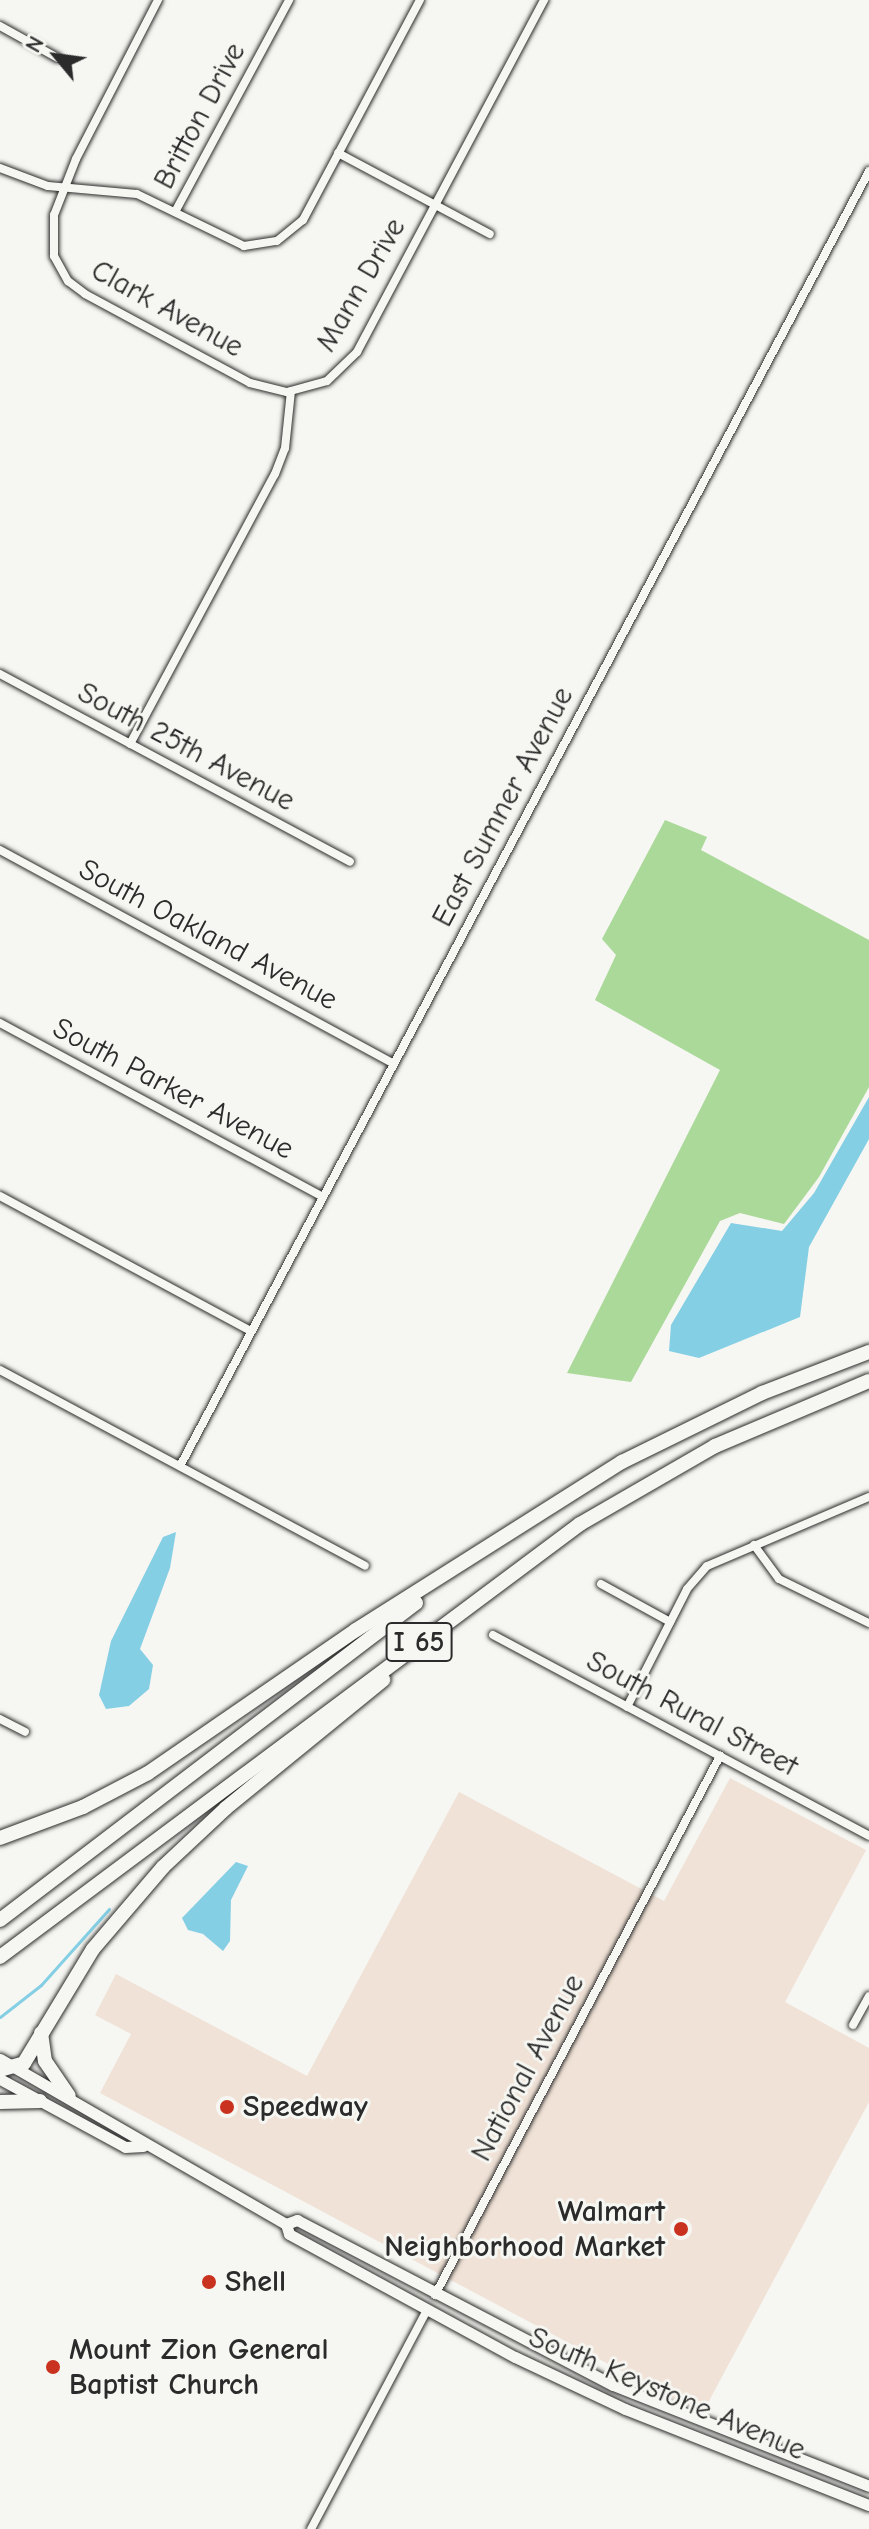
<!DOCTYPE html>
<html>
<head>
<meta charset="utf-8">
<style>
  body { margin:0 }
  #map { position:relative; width:869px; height:2529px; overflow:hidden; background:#f6f6f2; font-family:"Comic Neue",sans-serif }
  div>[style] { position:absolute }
  .built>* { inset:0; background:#f0e2d6 }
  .green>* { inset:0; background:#aad999 }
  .water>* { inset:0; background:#85cfe5 }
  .stream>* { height:3px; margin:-1.5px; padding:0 1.5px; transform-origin:1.5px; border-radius:1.5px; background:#85cfe5 }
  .roads { filter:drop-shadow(0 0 2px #2b2b2b) drop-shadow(0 0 2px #2b2b2b) }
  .street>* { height:8px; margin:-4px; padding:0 4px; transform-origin:4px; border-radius:4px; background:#f6f6f2 }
  .secondary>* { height:11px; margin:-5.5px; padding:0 5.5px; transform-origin:5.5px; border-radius:5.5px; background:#f6f6f2 }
  .highway>* { height:14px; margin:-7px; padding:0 7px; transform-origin:7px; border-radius:7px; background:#f6f6f2 }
  .dots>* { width:22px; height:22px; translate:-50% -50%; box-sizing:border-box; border:4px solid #f6f6f2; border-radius:50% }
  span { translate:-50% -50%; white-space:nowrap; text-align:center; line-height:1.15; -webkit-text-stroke:6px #f6f6f2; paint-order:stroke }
  .shield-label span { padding:2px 6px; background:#f6f6f2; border:2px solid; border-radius:6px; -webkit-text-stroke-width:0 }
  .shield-label { font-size:28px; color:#2b2b2b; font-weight:700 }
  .street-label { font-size:30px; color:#2b2b2b }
  .poi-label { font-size:30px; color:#2b2b2b; font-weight:700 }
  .left { translate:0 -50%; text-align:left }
  .right { translate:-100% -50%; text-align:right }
  .north { position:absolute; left:16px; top:16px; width:80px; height:80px; -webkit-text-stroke:6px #f6f6f2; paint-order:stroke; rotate:299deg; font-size:22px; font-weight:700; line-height:32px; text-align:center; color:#2b2b2b }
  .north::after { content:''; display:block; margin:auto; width:28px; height:36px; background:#2b2b2b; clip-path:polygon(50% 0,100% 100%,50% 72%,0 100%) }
</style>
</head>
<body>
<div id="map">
  <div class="built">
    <i style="clip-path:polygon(730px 1778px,866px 1850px,785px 2002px,869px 2048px,869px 2102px,702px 2414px,100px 2093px,131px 2034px,95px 2015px,116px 1974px,307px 2076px,459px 1792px,664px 1901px)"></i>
  </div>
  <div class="green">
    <i style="clip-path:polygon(665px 820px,707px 837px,701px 850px,869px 940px,869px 1087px,819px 1177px,784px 1224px,740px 1213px,720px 1221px,631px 1382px,567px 1373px,720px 1070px,595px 1000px,616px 955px,602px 939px)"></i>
  </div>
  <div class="water">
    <i style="clip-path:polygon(869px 1097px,869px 1139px,809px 1247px,800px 1317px,699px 1358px,669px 1351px,671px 1325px,731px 1223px,782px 1231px,814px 1193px)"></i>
    <i style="clip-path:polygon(176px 1532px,170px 1568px,140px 1649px,153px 1665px,149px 1689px,129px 1706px,106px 1709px,99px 1695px,111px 1641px,163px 1537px)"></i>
    <i style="clip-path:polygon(236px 1862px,248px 1866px,231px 1900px,230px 1941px,223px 1951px,203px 1934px,188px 1930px,182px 1918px)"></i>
  </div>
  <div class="stream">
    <i style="left:0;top:2017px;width:52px;rotate:-38deg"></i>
    <i style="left:41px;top:1985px;width:102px;rotate:-48.2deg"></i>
  </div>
  <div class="roads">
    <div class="street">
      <i style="left:158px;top:0;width:179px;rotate:117.3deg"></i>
      <i style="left:76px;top:159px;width:60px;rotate:111.4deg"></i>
      <i style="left:54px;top:215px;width:41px;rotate:90deg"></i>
      <i style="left:54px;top:256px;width:29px;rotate:61deg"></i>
      <i style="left:68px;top:281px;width:21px;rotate:37deg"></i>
      <i style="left:85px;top:294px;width:187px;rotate:28.3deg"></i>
      <i style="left:250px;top:383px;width:38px;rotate:14deg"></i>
      <i style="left:287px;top:392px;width:41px;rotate:-15.4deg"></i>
      <i style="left:327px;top:381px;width:42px;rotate:-44deg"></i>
      <i style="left:357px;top:352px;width:399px;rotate:-62deg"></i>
      <i style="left:0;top:26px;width:66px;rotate:28.9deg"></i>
      <i style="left:338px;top:153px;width:172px;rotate:28.1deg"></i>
      <i style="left:0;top:168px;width:51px;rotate:20.6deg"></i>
      <i style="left:48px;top:186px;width:89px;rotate:5.1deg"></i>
      <i style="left:137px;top:194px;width:119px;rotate:25.9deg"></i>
      <i style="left:244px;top:246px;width:33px;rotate:-9deg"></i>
      <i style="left:277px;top:241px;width:33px;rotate:-39deg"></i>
      <i style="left:303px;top:220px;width:249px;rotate:-62deg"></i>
      <i style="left:175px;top:212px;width:241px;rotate:-61.7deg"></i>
      <i style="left:0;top:674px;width:397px;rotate:28.2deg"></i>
      <i style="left:130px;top:744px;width:306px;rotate:-61.8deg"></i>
      <i style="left:275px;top:474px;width:28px;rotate:-69deg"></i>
      <i style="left:285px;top:448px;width:57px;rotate:-84deg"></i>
      <i style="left:0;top:850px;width:447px;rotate:28.5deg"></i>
      <i style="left:0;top:1023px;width:367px;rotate:28.3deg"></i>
      <i style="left:0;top:1196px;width:285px;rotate:28.3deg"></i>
      <i style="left:0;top:1370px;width:414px;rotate:28.2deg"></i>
      <i style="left:180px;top:1466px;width:1467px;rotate:-61.98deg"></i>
      <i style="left:754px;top:1545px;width:42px;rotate:53.7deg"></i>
      <i style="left:779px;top:1579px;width:100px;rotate:26.1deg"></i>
      <i style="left:601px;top:1584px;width:79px;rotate:28.8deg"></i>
      <i style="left:493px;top:1635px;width:426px;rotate:28.1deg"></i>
      <i style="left:627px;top:1707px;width:132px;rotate:-63deg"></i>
      <i style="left:687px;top:1589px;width:30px;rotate:-49deg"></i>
      <i style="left:707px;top:1566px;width:176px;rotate:-23.1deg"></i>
      <i style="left:0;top:1719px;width:28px;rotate:27deg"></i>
      <i style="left:853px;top:2025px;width:33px;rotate:-61deg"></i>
      <i style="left:435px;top:2295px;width:610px;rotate:-62.13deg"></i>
      <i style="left:311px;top:2529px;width:248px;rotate:-62.1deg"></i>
    </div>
    <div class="secondary">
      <i style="left:0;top:2059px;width:330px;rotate:30deg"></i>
      <i style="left:286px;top:2224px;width:10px;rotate:73deg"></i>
      <i style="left:289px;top:2234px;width:257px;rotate:28.6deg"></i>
      <i style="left:515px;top:2357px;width:122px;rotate:25.3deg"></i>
      <i style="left:625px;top:2409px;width:262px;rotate:21.5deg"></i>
      <i style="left:0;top:2079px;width:142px;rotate:28.5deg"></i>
      <i style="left:125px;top:2147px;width:18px;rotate:-3deg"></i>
      <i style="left:286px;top:2224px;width:12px;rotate:-20deg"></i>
      <i style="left:297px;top:2220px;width:356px;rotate:27.6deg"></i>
      <i style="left:613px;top:2385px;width:275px;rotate:21.5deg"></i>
    </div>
    <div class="highway">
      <i style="left:0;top:1838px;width:89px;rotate:-20.5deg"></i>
      <i style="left:83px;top:1807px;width:73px;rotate:-27.6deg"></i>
      <i style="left:148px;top:1773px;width:252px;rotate:-34.5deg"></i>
      <i style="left:356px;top:1630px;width:315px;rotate:-32.3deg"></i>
      <i style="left:622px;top:1462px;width:156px;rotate:-26.2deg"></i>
      <i style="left:762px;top:1393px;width:115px;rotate:-21deg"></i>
      <i style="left:0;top:1920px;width:523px;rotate:-37.31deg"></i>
      <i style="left:0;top:1957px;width:724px;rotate:-36.74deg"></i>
      <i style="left:580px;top:1524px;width:156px;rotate:-30deg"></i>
      <i style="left:715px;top:1446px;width:167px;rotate:-22.9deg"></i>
      <i style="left:41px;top:2033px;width:28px;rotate:82deg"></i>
      <i style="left:45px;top:2061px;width:42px;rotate:55.6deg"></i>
      <i style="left:0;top:2070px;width:25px;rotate:-16deg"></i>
      <i style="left:24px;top:2063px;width:133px;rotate:-58.8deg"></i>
      <i style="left:93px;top:1949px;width:108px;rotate:-49.5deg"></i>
      <i style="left:163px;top:1867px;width:86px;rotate:-43.1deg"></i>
      <i style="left:226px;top:1808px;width:203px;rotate:-39.2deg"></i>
      <i style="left:0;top:2102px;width:40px;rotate:-1.4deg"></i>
    </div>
  </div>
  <div class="dots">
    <i style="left:227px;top:2107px;background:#c8321e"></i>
    <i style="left:681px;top:2229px;background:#c8321e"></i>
    <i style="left:209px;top:2282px;background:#c8321e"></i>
    <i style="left:53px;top:2367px;background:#c8321e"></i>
  </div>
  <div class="shield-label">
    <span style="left:419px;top:1642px">I 65</span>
  </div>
  <div class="street-label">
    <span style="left:200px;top:116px;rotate:-62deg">Britton Drive</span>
    <span style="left:361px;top:285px;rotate:-60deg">Mann Drive</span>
    <span style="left:167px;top:309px;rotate:29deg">Clark Avenue</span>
    <span style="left:186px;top:747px;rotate:28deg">South 25th Avenue</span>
    <span style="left:503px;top:807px;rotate:-62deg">East Sumner Avenue</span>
    <span style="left:208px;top:935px;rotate:28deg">South Oakland Avenue</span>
    <span style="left:173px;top:1089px;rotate:28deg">South Parker Avenue</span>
    <span style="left:692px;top:1714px;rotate:28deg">South Rural Street</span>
    <span style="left:528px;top:2068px;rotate:-62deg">National Avenue</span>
    <span style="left:667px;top:2394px;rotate:23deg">South Keystone Avenue</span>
  </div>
  <div class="poi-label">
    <span class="left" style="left:243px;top:2107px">Speedway</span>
    <span class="right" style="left:665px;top:2229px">Walmart<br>Neighborhood Market</span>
    <span class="left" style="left:225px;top:2282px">Shell</span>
    <span class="left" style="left:69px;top:2367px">Mount Zion General<br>Baptist Church</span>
  </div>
  <div class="north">N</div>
</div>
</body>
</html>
